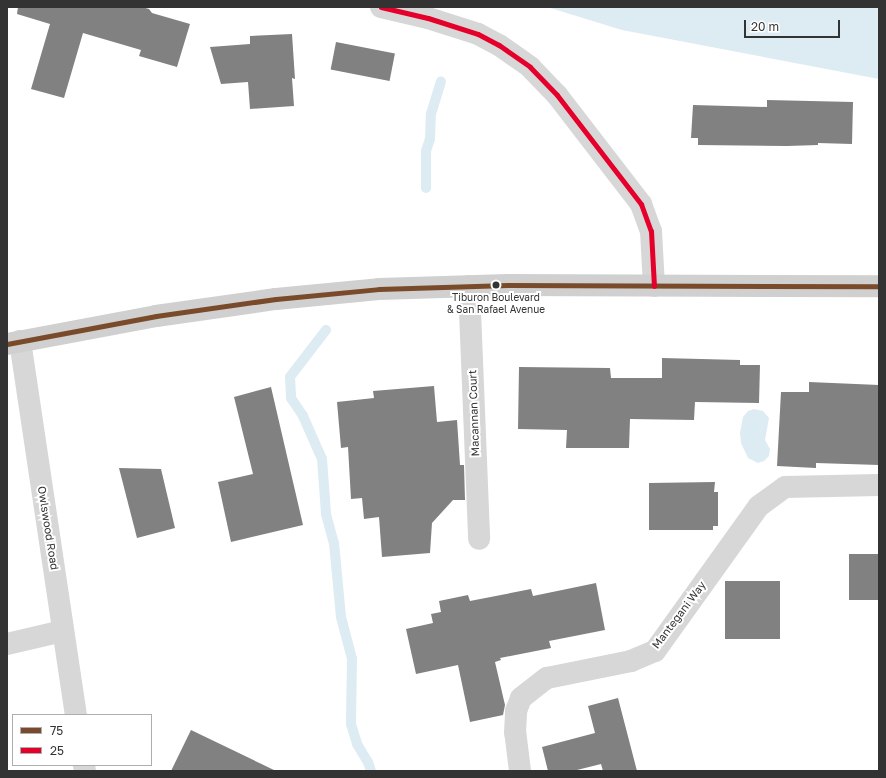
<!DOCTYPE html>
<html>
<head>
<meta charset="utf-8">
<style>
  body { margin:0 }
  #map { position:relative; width:886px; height:778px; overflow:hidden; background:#fff; font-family:"Golos Text",sans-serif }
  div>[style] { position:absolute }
  .water>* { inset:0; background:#ddebf3 }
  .stream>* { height:10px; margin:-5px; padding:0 5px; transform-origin:5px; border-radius:5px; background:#ddebf3 }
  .building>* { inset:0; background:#818181; transform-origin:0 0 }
  .minor>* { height:22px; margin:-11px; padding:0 11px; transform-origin:11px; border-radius:11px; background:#d7d7d7 }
  .tertiary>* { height:22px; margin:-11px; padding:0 11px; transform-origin:11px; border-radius:11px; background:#d7d7d7 }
  .secondary>* { height:22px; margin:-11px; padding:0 11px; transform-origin:11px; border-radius:11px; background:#d0d0d0 }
  .bus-1>* { height:5px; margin:-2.5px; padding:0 2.5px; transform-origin:2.5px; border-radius:2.5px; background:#7a4b2a }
  .bus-2>* { height:5px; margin:-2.5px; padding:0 2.5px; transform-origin:2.5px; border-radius:2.5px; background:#e4002b }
  .dots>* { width:11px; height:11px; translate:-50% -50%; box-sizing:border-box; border:2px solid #fff; border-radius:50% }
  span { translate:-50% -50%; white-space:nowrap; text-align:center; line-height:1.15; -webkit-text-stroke:4px #fff; paint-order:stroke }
  .bus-label { font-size:10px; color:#333 }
  .street-label { font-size:11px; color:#333 }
  .frame { position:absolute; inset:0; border:8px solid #333; pointer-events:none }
  .legend { position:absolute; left:12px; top:714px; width:140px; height:52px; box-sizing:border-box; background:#fff; border:1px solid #adadad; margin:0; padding:5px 7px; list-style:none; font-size:12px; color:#333 }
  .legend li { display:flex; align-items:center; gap:8px; height:20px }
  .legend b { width:20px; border:1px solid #adadad }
  .scale { position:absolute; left:744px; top:20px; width:96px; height:18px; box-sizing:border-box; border:2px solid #333; border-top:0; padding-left:5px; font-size:12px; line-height:14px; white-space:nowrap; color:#333; -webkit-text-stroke:3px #fff; paint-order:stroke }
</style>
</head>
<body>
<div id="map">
  <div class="water">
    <i style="clip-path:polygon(547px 7px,879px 7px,879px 79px,622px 30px)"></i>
    <i style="clip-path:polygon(754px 409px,763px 411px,769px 418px,765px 440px,770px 449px,769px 456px,764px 461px,758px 463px,748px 458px,741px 443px,740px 433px,743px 417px,748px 411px)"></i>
  </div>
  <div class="stream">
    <i style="left:426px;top:188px;width:37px;rotate:-90deg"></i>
    <i style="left:426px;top:151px;width:13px;rotate:-72deg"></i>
    <i style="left:430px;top:139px;width:25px;rotate:-88deg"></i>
    <i style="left:431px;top:114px;width:34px;rotate:-73deg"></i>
    <i style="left:326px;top:330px;width:59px;rotate:127.5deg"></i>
    <i style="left:290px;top:377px;width:21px;rotate:87deg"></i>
    <i style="left:291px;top:398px;width:22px;rotate:56deg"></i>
    <i style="left:303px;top:416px;width:47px;rotate:66.2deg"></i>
    <i style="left:322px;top:459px;width:55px;rotate:85.8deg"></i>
    <i style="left:326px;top:514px;width:30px;rotate:75deg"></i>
    <i style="left:334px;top:543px;width:74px;rotate:84.6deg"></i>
    <i style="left:341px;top:617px;width:43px;rotate:75.3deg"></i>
    <i style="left:352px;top:659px;width:65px;rotate:90.9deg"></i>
    <i style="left:351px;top:724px;width:21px;rotate:73deg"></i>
    <i style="left:357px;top:744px;width:21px;rotate:59deg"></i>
    <i style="left:368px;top:762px;width:9px;rotate:72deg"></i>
  </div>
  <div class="building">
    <i style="clip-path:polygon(18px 7px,142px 7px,149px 9px,152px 13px,190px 24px,177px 67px,139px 56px,141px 50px,83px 33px,64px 98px,31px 89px,50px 24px,17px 14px)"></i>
    <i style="clip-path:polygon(292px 34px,295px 79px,292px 78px,294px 106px,250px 109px,248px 82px,221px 84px,210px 47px,250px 44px,250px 36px)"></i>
    <i style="left:336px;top:42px;width:60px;height:28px;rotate:11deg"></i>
    <i style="clip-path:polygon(767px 100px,853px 102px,852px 144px,818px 143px,818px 145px,787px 146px,698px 145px,698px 138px,691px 138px,693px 105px,767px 107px)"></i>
    <i style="clip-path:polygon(662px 358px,740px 360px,740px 365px,760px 365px,759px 403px,695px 402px,694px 420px,630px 419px,629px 448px,566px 448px,567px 430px,518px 429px,519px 367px,610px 368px,611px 378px,662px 378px)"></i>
    <i style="clip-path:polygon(809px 382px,879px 385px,879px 465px,816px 463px,816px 468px,777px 466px,781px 392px,809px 392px)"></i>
    <i style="clip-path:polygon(434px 386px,437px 422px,457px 420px,460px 465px,464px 465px,465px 500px,453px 500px,432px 523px,430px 553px,382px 557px,379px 517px,364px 519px,362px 498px,351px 499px,348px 447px,341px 448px,337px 402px,374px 398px,373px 391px)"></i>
    <i style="clip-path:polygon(271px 387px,303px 525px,231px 542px,218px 482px,253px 474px,234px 397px)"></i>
    <i style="clip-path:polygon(119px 468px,161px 469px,175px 528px,137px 538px)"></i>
    <i style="clip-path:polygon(715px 482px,714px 492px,718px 492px,718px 526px,713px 526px,713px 530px,649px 530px,649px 483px)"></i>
    <i style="left:849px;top:554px;width:30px;height:46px"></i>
    <i style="left:725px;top:581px;width:55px;height:58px"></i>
    <i style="clip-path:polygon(596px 583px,605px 630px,549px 641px,551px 648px,500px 658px,501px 660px,495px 662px,505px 705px,503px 715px,470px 722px,458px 665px,416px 674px,406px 629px,433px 623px,431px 614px,441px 612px,439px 601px,468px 595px,470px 601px,531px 589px,533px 596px)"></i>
    <i style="clip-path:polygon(618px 698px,637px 771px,603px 771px,601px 764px,573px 771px,548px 771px,542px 747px,595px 733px,588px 706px)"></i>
    <i style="clip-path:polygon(191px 730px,276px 771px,171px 771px)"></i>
  </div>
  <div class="minor">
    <i style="left:469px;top:286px;width:253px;rotate:87.7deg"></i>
    <i style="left:20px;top:341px;width:378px;rotate:81.5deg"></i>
    <i style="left:7px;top:644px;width:57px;rotate:-13.1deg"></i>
    <i style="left:84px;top:765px;width:6px;rotate:81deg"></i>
    <i style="left:520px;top:771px;width:38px;rotate:-97deg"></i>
    <i style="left:515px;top:733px;width:22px;rotate:-87deg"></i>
    <i style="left:516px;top:711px;width:14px;rotate:-69deg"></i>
    <i style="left:521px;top:698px;width:33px;rotate:-38deg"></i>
    <i style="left:547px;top:678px;width:86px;rotate:-11.4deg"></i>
    <i style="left:631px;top:661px;width:26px;rotate:-23deg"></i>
    <i style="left:655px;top:651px;width:178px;rotate:-54.4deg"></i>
    <i style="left:759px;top:506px;width:32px;rotate:-36deg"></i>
    <i style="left:785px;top:487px;width:94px;rotate:-1.2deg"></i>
  </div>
  <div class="tertiary">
    <i style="left:381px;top:7px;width:48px;rotate:13.2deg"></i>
    <i style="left:428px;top:18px;width:52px;rotate:17.7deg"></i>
    <i style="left:478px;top:34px;width:24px;rotate:28deg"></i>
    <i style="left:499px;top:45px;width:38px;rotate:35deg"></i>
    <i style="left:530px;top:67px;width:39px;rotate:46deg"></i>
    <i style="left:557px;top:95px;width:138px;rotate:52.4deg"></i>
    <i style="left:641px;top:204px;width:29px;rotate:70deg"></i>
    <i style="left:651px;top:231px;width:55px;rotate:86.9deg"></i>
  </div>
  <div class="secondary">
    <i style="left:7px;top:344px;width:152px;rotate:-10.6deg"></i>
    <i style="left:156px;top:316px;width:121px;rotate:-8.1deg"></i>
    <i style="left:276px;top:299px;width:103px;rotate:-5.5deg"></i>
    <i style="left:379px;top:289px;width:129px;rotate:-1.8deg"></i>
    <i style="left:508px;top:285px;width:371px;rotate:0.2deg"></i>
  </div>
  <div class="bus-1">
    <i style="left:7px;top:344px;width:152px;rotate:-10.6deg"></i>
    <i style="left:156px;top:316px;width:121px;rotate:-8.1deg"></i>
    <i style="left:276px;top:299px;width:103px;rotate:-5.5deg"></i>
    <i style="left:379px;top:289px;width:129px;rotate:-1.8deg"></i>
    <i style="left:508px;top:285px;width:371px;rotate:0.2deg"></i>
  </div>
  <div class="bus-2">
    <i style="left:381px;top:7px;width:48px;rotate:13.2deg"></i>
    <i style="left:428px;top:18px;width:52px;rotate:17.7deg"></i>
    <i style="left:478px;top:34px;width:24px;rotate:28deg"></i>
    <i style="left:499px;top:45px;width:38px;rotate:35deg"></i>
    <i style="left:530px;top:67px;width:39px;rotate:46deg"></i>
    <i style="left:557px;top:95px;width:138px;rotate:52.4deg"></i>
    <i style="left:641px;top:204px;width:29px;rotate:70deg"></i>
    <i style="left:651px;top:231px;width:55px;rotate:86.9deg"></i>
  </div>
  <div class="dots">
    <i style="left:496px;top:285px;background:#333"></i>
  </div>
  <div class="bus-label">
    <span style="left:496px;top:303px">Tiburon Boulevard<br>&amp; San Rafael Avenue</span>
  </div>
  <div class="street-label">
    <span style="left:474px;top:413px;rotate:-92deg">Macannan Court</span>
    <span style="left:48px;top:528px;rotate:81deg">Owlswood Road</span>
    <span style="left:679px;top:615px;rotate:-53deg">Mantegani Way</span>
  </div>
  <div class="frame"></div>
  <ul class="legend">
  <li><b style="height:5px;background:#7a4b2a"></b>75</li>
  <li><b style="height:5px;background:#e4002b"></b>25</li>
  </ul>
  <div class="scale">20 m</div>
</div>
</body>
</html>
